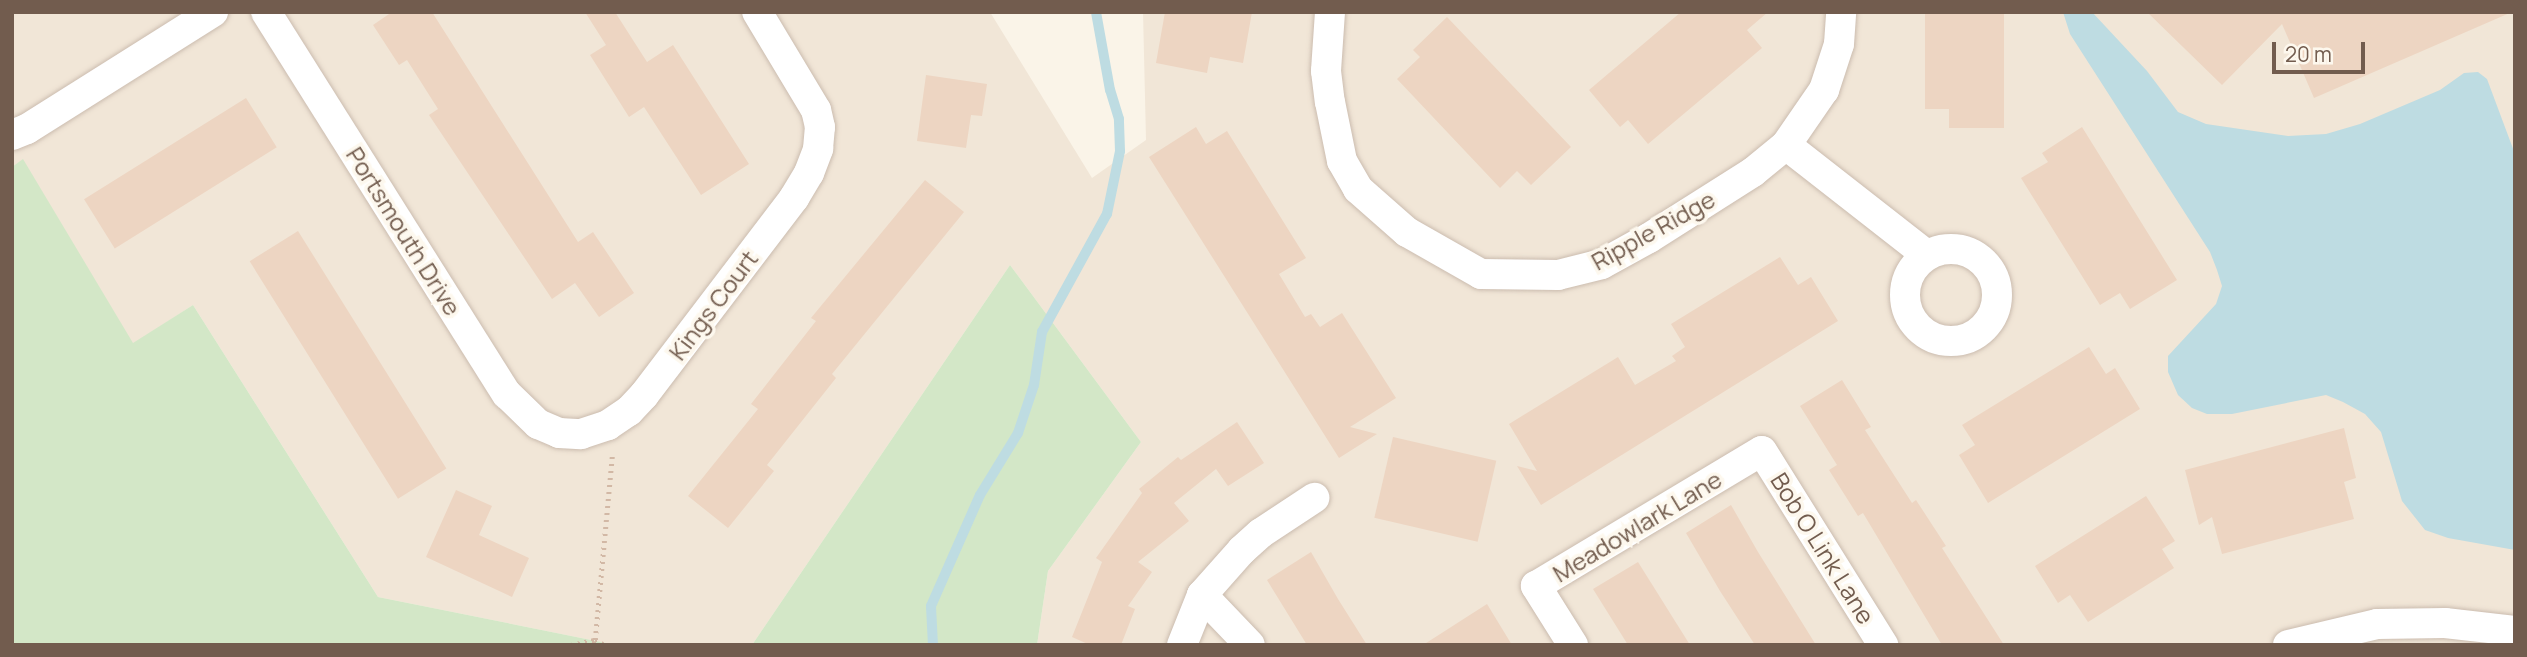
<!DOCTYPE html>
<html>
<head>
<meta charset="utf-8">
<style>
  body { margin:0 }
  #map { position:relative; width:2527px; height:657px; overflow:hidden; background:#faf4e8; font-family:Manrope,sans-serif }
  div>[style] { position:absolute }
  .residential>* { inset:0; background:#f1e6d7 }
  .green>* { inset:0; background:#d3e7c7 }
  .water>* { inset:0; background:#bedce2 }
  .stream>* { height:10px; margin:-5px; padding:0 5px; transform-origin:5px; border-radius:5px; background:#bedce2 }
  .building>* { inset:0; background:#edd5c2; transform-origin:0 0 }
  .path>* { height:4.5px; margin-top:-2.25px; transform-origin:0; background:repeating-linear-gradient(90deg,#d2b8a5 0 2px,transparent 0 7px) }
  .roads { filter:drop-shadow(0 0 2px #cbbcaf) drop-shadow(0 0 2px #cbbcaf) }
  .minor>* { height:30px; margin:-15px; padding:0 15px; transform-origin:15px; border-radius:15px; background:#fff }
  .minor>.ring { margin:-15px; padding:0; box-sizing:content-box; background:none; border:30px solid #fff; border-radius:50% }
  span { translate:-50% -50%; white-space:nowrap; text-align:center; line-height:1.15; -webkit-text-stroke:7px #fdf8ee; paint-order:stroke }
  .street-label { font-size:24px; color:#725c4e }
  .frame { position:absolute; inset:0; border:14px solid #725c4e; pointer-events:none }
  .scale { position:absolute; left:2272px; top:42px; width:93px; height:32px; box-sizing:border-box; border:4px solid #725c4e; border-top:0; padding-left:9px; font-size:21px; line-height:24px; white-space:nowrap; color:#725c4e; -webkit-text-stroke:5px #fdf8ee; paint-order:stroke }
</style>
</head>
<body>
<div id="map">
  <div class="residential">
    <i style="clip-path:polygon(12px 12px,990px 12px,1092px 178px,1146px 140px,1143px 12px,2515px 12px,2515px 645px,1037px 645px,1048px 571px,1141px 442px,1010px 265px,752px 645px,616px 645px,378px 597px,193px 305px,133px 344px,23px 160px,12px 167px)"></i>
  </div>
  <div class="green">
    <i style="clip-path:polygon(23px 159px,133px 343px,193px 305px,378px 597px,616px 645px,12px 645px,12px 167px)"></i>
    <i style="clip-path:polygon(1010px 265px,1141px 442px,1048px 571px,1037px 645px,752px 645px)"></i>
  </div>
  <div class="water">
    <i style="clip-path:polygon(2063px 12px,2092px 12px,2147px 71px,2178px 112px,2206px 124px,2288px 136px,2326px 134px,2360px 124px,2440px 90px,2464px 73px,2478px 72px,2487px 79px,2515px 154px,2515px 550px,2448px 538px,2425px 530px,2402px 501px,2381px 432px,2365px 414px,2343px 402px,2326px 395px,2232px 414px,2207px 414px,2192px 408px,2178px 395px,2168px 372px,2168px 356px,2216px 304px,2222px 286px,2217px 270px,2210px 252px,2070px 34px)"></i>
  </div>
  <div class="stream">
    <i style="left:933px;top:645px;width:39px;rotate:-93deg"></i>
    <i style="left:931px;top:606px;width:121px;rotate:-66.2deg"></i>
    <i style="left:980px;top:495px;width:73px;rotate:-58.5deg"></i>
    <i style="left:1018px;top:433px;width:51px;rotate:-71.6deg"></i>
    <i style="left:1034px;top:385px;width:54px;rotate:-81.4deg"></i>
    <i style="left:1042px;top:332px;width:135px;rotate:-61.2deg"></i>
    <i style="left:1107px;top:214px;width:64px;rotate:-78.3deg"></i>
    <i style="left:1120px;top:151px;width:32px;rotate:-92deg"></i>
    <i style="left:1119px;top:119px;width:30px;rotate:-107deg"></i>
    <i style="left:1110px;top:90px;width:79px;rotate:-100.2deg"></i>
  </div>
  <div class="building">
    <i style="clip-path:polygon(392px 12px,432px 12px,578px 242px,593px 232px,634px 293px,599px 317px,575px 283px,552px 299px,429px 115px,438px 109px,407px 60px,399px 65px,373px 25px)"></i>
    <i style="clip-path:polygon(585px 12px,615px 12px,647px 62px,673px 45px,749px 164px,701px 195px,644px 107px,629px 117px,590px 55px,606px 45px)"></i>
    <i style="clip-path:polygon(1165px 12px,1252px 12px,1243px 63px,1210px 57px,1207px 73px,1156px 63px)"></i>
    <i style="clip-path:polygon(1681px 12px,1768px 12px,1747px 30px,1762px 48px,1648px 144px,1628px 120px,1620px 127px,1589px 90px)"></i>
    <i style="clip-path:polygon(1925px 12px,2004px 12px,2004px 128px,1949px 128px,1949px 109px,1925px 109px)"></i>
    <i style="clip-path:polygon(2147px 12px,2512px 12px,2314px 98px,2282px 24px,2222px 85px)"></i>
    <i style="clip-path:polygon(1447px 17px,1571px 147px,1531px 185px,1517px 171px,1500px 188px,1397px 79px,1420px 57px,1413px 50px)"></i>
    <i style="clip-path:polygon(926px 75px,987px 84px,982px 116px,971px 115px,966px 148px,917px 141px)"></i>
    <i style="left:246px;top:98px;width:58px;height:191px;rotate:58deg"></i>
    <i style="clip-path:polygon(1196px 127px,1206px 144px,1227px 131px,1306px 258px,1279px 274px,1305px 317px,1311px 314px,1320px 327px,1342px 313px,1396px 398px,1350px 427px,1377px 434px,1339px 458px,1149px 157px)"></i>
    <i style="clip-path:polygon(2082px 127px,2177px 280px,2130px 309px,2120px 293px,2100px 305px,2021px 178px,2048px 162px,2042px 153px)"></i>
    <i style="clip-path:polygon(925px 180px,964px 212px,832px 374px,836px 378px,767px 465px,774px 471px,728px 528px,688px 496px,758px 409px,751px 404px,816px 321px,811px 318px)"></i>
    <i style="left:298px;top:231px;width:280px;height:57px;rotate:58deg"></i>
    <i style="clip-path:polygon(1780px 257px,1798px 285px,1811px 277px,1838px 321px,1541px 505px,1517px 466px,1537px 471px,1509px 424px,1618px 357px,1635px 385px,1676px 361px,1672px 356px,1685px 347px,1671px 324px)"></i>
    <i style="clip-path:polygon(2089px 347px,2106px 374px,2115px 368px,2140px 409px,1988px 503px,1959px 455px,1975px 445px,1962px 425px)"></i>
    <i style="clip-path:polygon(1842px 380px,1871px 427px,1865px 430px,1912px 503px,1916px 500px,1946px 546px,1942px 548px,2004px 645px,1942px 645px,1863px 513px,1858px 516px,1829px 470px,1837px 465px,1800px 406px)"></i>
    <i style="clip-path:polygon(1237px 422px,1264px 463px,1228px 486px,1216px 469px,1174px 503px,1189px 521px,1138px 562px,1152px 572px,1128px 606px,1135px 609px,1121px 645px,1090px 645px,1072px 637px,1102px 562px,1096px 558px,1142px 493px,1139px 489px,1178px 457px,1181px 460px)"></i>
    <i style="clip-path:polygon(2344px 428px,2356px 478px,2344px 482px,2354px 519px,2222px 554px,2212px 517px,2199px 525px,2185px 470px)"></i>
    <i style="left:1393px;top:437px;width:106px;height:83px;rotate:13deg"></i>
    <i style="clip-path:polygon(456px 490px,492px 506px,479px 535px,529px 558px,512px 597px,426px 557px)"></i>
    <i style="clip-path:polygon(2146px 496px,2175px 541px,2162px 549px,2174px 568px,2088px 622px,2070px 595px,2058px 603px,2035px 566px)"></i>
    <i style="clip-path:polygon(1731px 505px,1758px 552px,1816px 645px,1755px 645px,1720px 591px,1686px 533px)"></i>
    <i style="clip-path:polygon(1311px 552px,1338px 599px,1367px 645px,1307px 645px,1267px 580px)"></i>
    <i style="clip-path:polygon(1638px 562px,1690px 645px,1628px 645px,1593px 589px)"></i>
    <i style="clip-path:polygon(1487px 604px,1512px 645px,1423px 645px)"></i>
  </div>
  <div class="path">
    <i style="left:595px;top:640px;width:185px;rotate:-84.7deg"></i>
    <i style="left:571px;top:645px;width:25px;rotate:-12deg"></i>
    <i style="left:595px;top:640px;width:11px;rotate:27deg"></i>
  </div>
  <div class="roads">
    <div class="minor">
      <i style="left:266px;top:12px;width:452px;rotate:57.8deg"></i>
      <i style="left:507px;top:394px;width:43px;rotate:44.1deg"></i>
      <i style="left:538px;top:424px;width:23px;rotate:23deg"></i>
      <i style="left:559px;top:433px;width:22px;rotate:3deg"></i>
      <i style="left:581px;top:434px;width:28px;rotate:-18deg"></i>
      <i style="left:608px;top:425px;width:25px;rotate:-34deg"></i>
      <i style="left:629px;top:411px;width:22px;rotate:-47deg"></i>
      <i style="left:644px;top:395px;width:248px;rotate:-52.7deg"></i>
      <i style="left:794px;top:198px;width:29px;rotate:-59deg"></i>
      <i style="left:809px;top:173px;width:26px;rotate:-69deg"></i>
      <i style="left:818px;top:149px;width:22px;rotate:-85deg"></i>
      <i style="left:820px;top:127px;width:17px;rotate:-103deg"></i>
      <i style="left:816px;top:110px;width:114px;rotate:-121deg"></i>
      <i style="left:1330px;top:12px;width:59px;rotate:93.9deg"></i>
      <i style="left:1326px;top:71px;width:31px;rotate:83deg"></i>
      <i style="left:1330px;top:102px;width:60px;rotate:78.5deg"></i>
      <i style="left:1342px;top:161px;width:32px;rotate:60deg"></i>
      <i style="left:1358px;top:189px;width:65px;rotate:41.3deg"></i>
      <i style="left:1407px;top:232px;width:85px;rotate:29.6deg"></i>
      <i style="left:1481px;top:274px;width:77px;rotate:0.7deg"></i>
      <i style="left:1558px;top:275px;width:45px;rotate:-14deg"></i>
      <i style="left:1602px;top:264px;width:54px;rotate:-29deg"></i>
      <i style="left:1649px;top:238px;width:123px;rotate:-32.4deg"></i>
      <i style="left:1753px;top:172px;width:43px;rotate:-39.3deg"></i>
      <i style="left:1786px;top:145px;width:67px;rotate:-55.4deg"></i>
      <i style="left:1824px;top:90px;width:48px;rotate:-71.9deg"></i>
      <i style="left:1839px;top:44px;width:32px;rotate:-86deg"></i>
      <i style="left:12px;top:135px;width:16px;rotate:-22deg"></i>
      <i style="left:27px;top:129px;width:220px;rotate:-32.2deg"></i>
      <i style="left:1786px;top:145px;width:179px;rotate:38deg"></i>
      <i class="ring" style="left:1905px;top:249px;width:62px;height:62px"></i>
      <i style="left:1202px;top:595px;width:69px;rotate:46.2deg"></i>
      <i style="left:1182px;top:645px;width:54px;rotate:-68.2deg"></i>
      <i style="left:1202px;top:595px;width:60px;rotate:-48.4deg"></i>
      <i style="left:1242px;top:550px;width:25px;rotate:-42deg"></i>
      <i style="left:1261px;top:533px;width:64px;rotate:-33.4deg"></i>
      <i style="left:1573px;top:645px;width:70px;rotate:-122.1deg"></i>
      <i style="left:1536px;top:586px;width:263px;rotate:-30.9deg"></i>
      <i style="left:1762px;top:451px;width:229px;rotate:58deg"></i>
      <i style="left:2288px;top:645px;width:91px;rotate:-13.3deg"></i>
      <i style="left:2377px;top:624px;width:68px;rotate:-0.8deg"></i>
      <i style="left:2445px;top:623px;width:70px;rotate:6.5deg"></i>
    </div>
  </div>
  <div class="street-label">
    <span style="left:1653px;top:230px;rotate:-29deg">Ripple Ridge</span>
    <span style="left:404px;top:231px;rotate:58deg">Portsmouth Drive</span>
    <span style="left:713px;top:305px;rotate:-53deg">Kings Court</span>
    <span style="left:1637px;top:526px;rotate:-31deg">Meadowlark Lane</span>
    <span style="left:1823px;top:548px;rotate:58deg">Bob O Link Lane</span>
  </div>
  <div class="frame"></div>
  <div class="scale">20 m</div>
</div>
</body>
</html>
